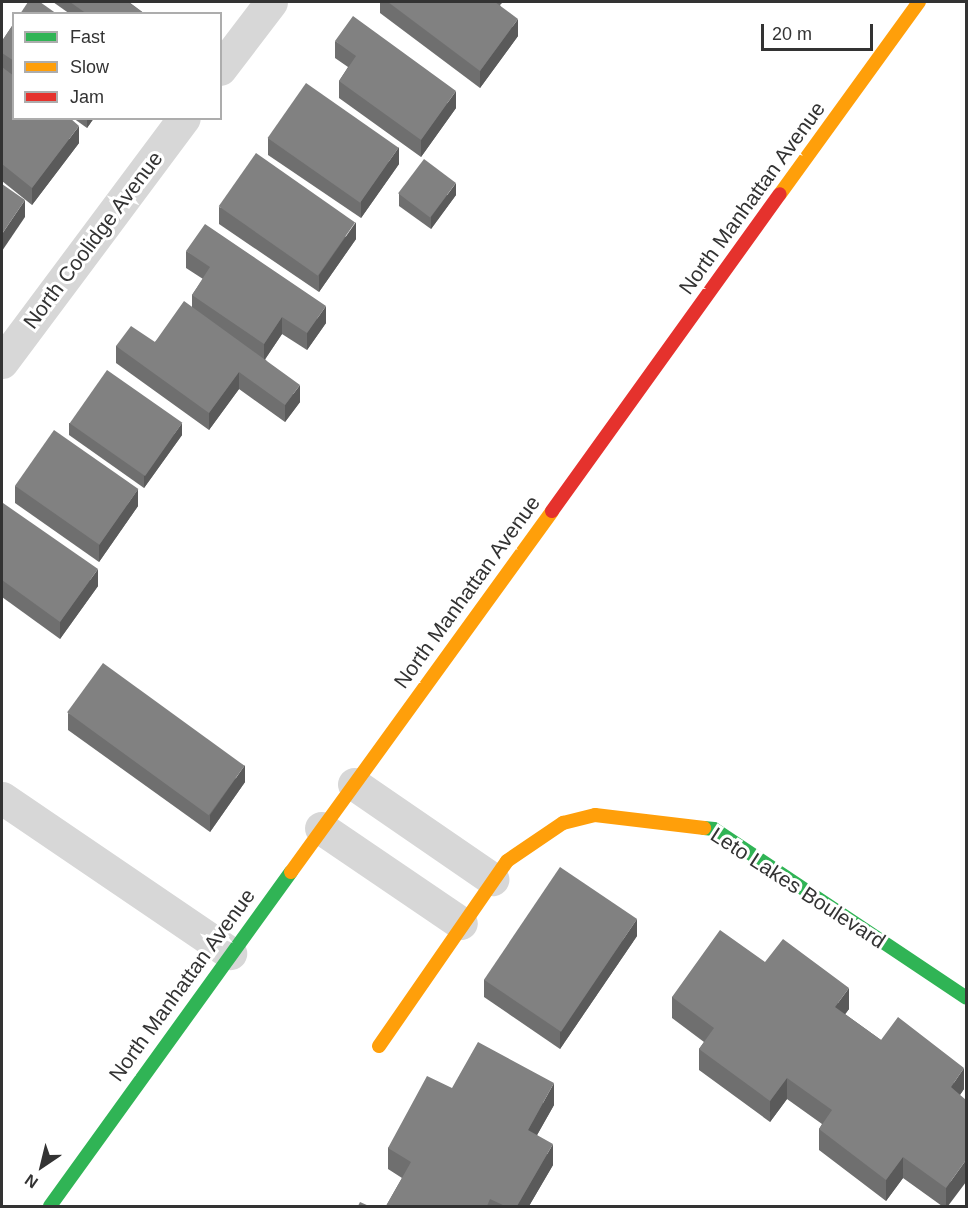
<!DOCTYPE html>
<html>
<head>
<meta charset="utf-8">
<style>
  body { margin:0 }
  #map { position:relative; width:968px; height:1208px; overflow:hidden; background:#fff; font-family:Arial,sans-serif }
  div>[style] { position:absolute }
  .street>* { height:33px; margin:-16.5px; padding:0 16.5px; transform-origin:16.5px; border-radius:16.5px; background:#d7d7d7 }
  .fast>* { height:14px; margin:-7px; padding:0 7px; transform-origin:7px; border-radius:7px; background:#30b455 }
  .slow>* { height:14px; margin:-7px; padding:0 7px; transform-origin:7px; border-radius:7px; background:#ff9f0a }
  .jam>* { height:14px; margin:-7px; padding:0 7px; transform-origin:7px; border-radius:7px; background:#e5322d }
  .wall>* { inset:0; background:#6f6f6f }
  .shaded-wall>* { inset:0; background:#5a5a5a }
  .building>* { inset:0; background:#818181; transform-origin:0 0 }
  span { translate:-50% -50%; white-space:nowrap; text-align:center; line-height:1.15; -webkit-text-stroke:6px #fff; paint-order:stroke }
  .street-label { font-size:21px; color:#333 }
  .frame { position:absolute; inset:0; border:3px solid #333; pointer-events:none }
  .legend { position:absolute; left:12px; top:12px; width:210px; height:108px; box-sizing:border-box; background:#fff; border:2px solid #adadad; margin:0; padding:8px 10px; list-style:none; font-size:18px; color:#333 }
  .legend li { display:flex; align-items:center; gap:12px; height:30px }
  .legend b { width:30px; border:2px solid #adadad }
  .north { position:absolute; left:12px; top:1136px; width:60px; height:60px; -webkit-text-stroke:4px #fff; paint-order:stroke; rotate:215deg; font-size:16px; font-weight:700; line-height:24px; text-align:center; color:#333 }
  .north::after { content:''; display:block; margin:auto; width:21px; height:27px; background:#333; clip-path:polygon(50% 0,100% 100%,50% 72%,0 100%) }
  .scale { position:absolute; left:761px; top:24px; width:112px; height:27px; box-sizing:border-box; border:3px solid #333; border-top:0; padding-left:8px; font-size:18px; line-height:21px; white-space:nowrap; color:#333; -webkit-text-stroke:4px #fff; paint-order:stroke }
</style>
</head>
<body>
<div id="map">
  <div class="street">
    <i style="left:220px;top:69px;width:84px;rotate:-52.7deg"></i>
    <i style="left:2px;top:362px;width:304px;rotate:-53.3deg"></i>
    <i style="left:354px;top:784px;width:168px;rotate:34.5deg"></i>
    <i style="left:2px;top:798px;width:276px;rotate:34.2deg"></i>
    <i style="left:321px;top:828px;width:169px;rotate:34.2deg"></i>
  </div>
  <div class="fast">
    <i style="left:704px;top:828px;width:10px;rotate:6deg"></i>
    <i style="left:714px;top:829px;width:303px;rotate:33.8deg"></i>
    <i style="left:50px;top:1206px;width:412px;rotate:-54.2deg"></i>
  </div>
  <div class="slow">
    <i style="left:780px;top:194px;width:237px;rotate:-54.1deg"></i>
    <i style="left:291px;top:872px;width:445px;rotate:-54.1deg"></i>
    <i style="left:379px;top:1046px;width:225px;rotate:-55.3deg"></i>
    <i style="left:507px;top:861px;width:68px;rotate:-34.2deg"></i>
    <i style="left:563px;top:823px;width:33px;rotate:-14deg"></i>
    <i style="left:595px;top:815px;width:110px;rotate:6.8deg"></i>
  </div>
  <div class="jam">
    <i style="left:552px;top:511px;width:390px;rotate:-54.3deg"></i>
  </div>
  <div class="wall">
    <i style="clip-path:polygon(53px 2px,129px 2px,145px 14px,70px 14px)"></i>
    <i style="clip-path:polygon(380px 2px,503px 2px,500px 5px,518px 36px,480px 88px,380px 13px)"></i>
    <i style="clip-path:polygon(14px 23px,14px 118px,79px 143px,32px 205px,2px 181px,2px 41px)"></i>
    <i style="clip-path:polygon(335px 41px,456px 108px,421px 157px,339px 98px,339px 81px,348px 67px,335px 58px)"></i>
    <i style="clip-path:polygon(73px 118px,94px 118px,87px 128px)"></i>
    <i style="clip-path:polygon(268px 138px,399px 164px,361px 218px,268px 155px)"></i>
    <i style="clip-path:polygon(399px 194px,456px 195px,431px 229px,399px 206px)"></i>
    <i style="clip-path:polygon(219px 207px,356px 239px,319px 292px,219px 224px)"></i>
    <i style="clip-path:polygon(186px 251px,326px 323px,307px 350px,282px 334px,265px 359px,300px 402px,285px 422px,239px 389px,209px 430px,116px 363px,116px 346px,155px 342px,192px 307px,192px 295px,203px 279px,186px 268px)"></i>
    <i style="clip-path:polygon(69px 423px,182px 435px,144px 488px,69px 435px)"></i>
    <i style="clip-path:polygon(15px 486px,138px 506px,99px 562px,15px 503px)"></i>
    <i style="clip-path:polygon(2px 506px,98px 586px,60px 639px,2px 597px)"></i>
    <i style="clip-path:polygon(68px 713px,245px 782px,210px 832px,68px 730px)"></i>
    <i style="clip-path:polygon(637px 936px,560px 1049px,484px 997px,484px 980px)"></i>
    <i style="clip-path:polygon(765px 962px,849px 1009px,845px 1014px,881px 1040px,964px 1089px,960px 1095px,948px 1206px,942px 1206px,903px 1178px,886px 1201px,819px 1150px,819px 1129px,822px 1124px,787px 1099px,770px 1122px,699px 1070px,699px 1049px,704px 1042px,672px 1018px,672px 997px)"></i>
    <i style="clip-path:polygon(452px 1088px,554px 1105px,537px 1135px,553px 1165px,529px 1206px,386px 1206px,402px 1178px,388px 1169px,388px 1148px)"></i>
  </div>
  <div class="shaded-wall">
    <i style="clip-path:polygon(518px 19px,518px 36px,480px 88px,480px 71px)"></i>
    <i style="clip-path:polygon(456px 91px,456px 108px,421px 157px,421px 140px)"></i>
    <i style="clip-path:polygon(87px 118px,94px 118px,87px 128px)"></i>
    <i style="clip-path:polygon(79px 126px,79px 143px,32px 205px,32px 188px)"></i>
    <i style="clip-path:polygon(399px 147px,399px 164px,361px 218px,361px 201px)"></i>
    <i style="clip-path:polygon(456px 183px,456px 195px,431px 229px,431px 217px)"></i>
    <i style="clip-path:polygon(25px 200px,25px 217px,2px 251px,2px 234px)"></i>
    <i style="clip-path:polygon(356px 222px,356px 239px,319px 292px,319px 275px)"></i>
    <i style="clip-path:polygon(326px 306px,326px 323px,307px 350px,307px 333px)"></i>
    <i style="clip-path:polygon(282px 317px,282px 334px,264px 361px,264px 344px)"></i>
    <i style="clip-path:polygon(239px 372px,239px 389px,209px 430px,209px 413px)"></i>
    <i style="clip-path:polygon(300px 385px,300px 402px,285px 422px,285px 405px)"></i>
    <i style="clip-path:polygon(182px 423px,182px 435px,144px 488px,144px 476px)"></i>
    <i style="clip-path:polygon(138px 489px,138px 506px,99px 562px,99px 545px)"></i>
    <i style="clip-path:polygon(98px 569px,98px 586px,60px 639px,60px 622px)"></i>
    <i style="clip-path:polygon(245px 765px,245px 782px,210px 832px,210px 815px)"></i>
    <i style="clip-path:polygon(637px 919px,637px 936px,560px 1049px,560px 1032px)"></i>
    <i style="clip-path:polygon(849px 988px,849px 1009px,835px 1028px,835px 1007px)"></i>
    <i style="clip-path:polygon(964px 1068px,964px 1089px,951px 1108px,951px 1087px)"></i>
    <i style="clip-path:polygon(787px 1078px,787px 1099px,770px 1122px,770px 1101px)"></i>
    <i style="clip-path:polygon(554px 1083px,554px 1105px,528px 1151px,528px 1130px)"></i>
    <i style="clip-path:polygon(553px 1144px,553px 1165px,529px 1206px,517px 1206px)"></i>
    <i style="clip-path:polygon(903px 1157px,903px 1178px,886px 1201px,886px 1180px)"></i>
    <i style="clip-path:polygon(966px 1160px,966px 1182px,948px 1206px,946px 1206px,946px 1188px)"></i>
  </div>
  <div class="building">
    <i style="clip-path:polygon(28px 2px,40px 2px,57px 14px,20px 14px)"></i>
    <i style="clip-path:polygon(70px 2px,128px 2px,145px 14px,87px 14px)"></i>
    <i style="clip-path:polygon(388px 2px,495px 2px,518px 19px,480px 71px)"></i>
    <i style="clip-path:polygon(353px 16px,456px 91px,421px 140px,339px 81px,356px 56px,335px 41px)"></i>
    <i style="clip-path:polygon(14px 23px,14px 61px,2px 53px,2px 41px)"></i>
    <i style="clip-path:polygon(2px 67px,14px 76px,14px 118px,70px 118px,79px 126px,32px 188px,2px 164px)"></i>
    <i style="left:306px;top:83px;width:113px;height:67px;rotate:35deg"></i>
    <i style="left:256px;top:153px;width:121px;height:65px;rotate:35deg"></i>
    <i style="left:424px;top:159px;width:40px;height:43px;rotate:37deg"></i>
    <i style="clip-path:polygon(2px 184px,25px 200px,2px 234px)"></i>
    <i style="clip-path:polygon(205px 224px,326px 306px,307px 333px,282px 317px,264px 344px,192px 295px,210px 267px,186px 251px)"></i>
    <i style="clip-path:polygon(184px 301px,300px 385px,285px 405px,239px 372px,209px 413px,116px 346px,131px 326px,155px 342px)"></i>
    <i style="left:107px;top:370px;width:92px;height:65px;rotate:35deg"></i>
    <i style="left:54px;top:430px;width:103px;height:68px;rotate:35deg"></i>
    <i style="clip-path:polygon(3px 503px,98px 569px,60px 622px,2px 580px,2px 506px)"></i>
    <i style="left:103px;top:663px;width:175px;height:61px;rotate:36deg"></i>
    <i style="left:560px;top:867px;width:93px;height:136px;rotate:34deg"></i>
    <i style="clip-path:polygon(720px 930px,765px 962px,783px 939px,849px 988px,835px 1007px,881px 1040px,898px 1017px,964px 1068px,951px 1087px,966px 1100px,966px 1160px,946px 1188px,903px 1157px,886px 1180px,819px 1129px,832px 1110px,787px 1078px,770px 1101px,699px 1049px,714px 1028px,672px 997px)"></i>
    <i style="clip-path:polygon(478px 1042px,554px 1083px,528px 1130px,553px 1144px,517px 1206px,505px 1206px,490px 1199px,487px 1206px,386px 1206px,411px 1162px,388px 1148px,427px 1076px,452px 1088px)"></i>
    <i style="clip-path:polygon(360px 1202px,369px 1206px,358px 1206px)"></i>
  </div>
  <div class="street-label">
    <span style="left:752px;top:198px;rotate:-54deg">North Manhattan Avenue</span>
    <span style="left:93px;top:240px;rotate:-53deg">North Coolidge Avenue</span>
    <span style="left:467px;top:592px;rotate:-54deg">North Manhattan Avenue</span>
    <span style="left:798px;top:888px;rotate:33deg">Leto Lakes Boulevard</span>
    <span style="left:182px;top:985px;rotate:-54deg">North Manhattan Avenue</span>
  </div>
  <div class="frame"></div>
  <ul class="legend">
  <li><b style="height:8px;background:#30b455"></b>Fast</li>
  <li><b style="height:8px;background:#ff9f0a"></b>Slow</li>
  <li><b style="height:8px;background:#e5322d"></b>Jam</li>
  </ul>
  <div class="north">N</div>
  <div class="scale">20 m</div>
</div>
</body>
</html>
